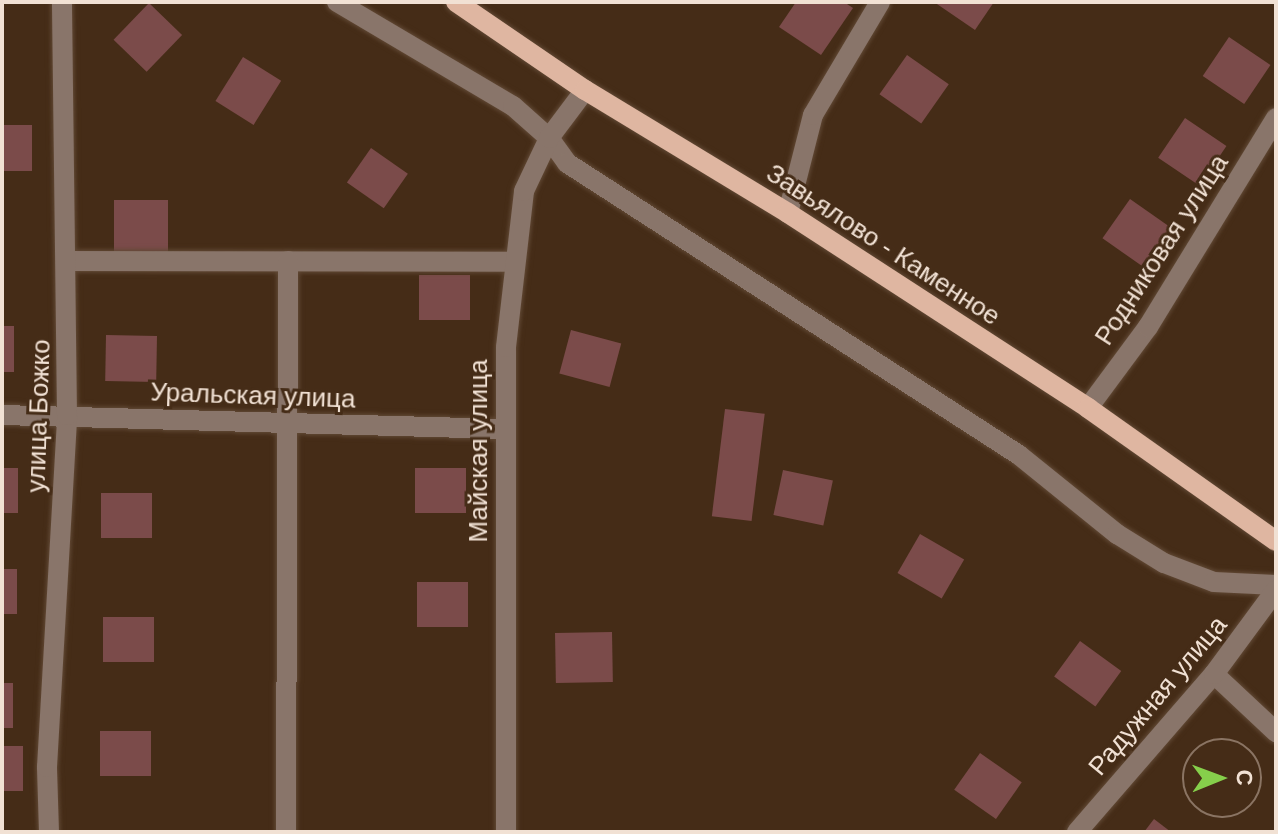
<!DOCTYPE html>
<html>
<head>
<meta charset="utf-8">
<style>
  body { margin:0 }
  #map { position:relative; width:1278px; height:834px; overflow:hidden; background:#452c17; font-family:Helvetica,sans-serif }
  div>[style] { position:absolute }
  .building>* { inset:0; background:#7b4b4a; transform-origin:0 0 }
  .roads { filter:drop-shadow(0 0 2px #614935) drop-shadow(0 0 2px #614935) }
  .minor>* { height:20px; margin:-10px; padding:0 10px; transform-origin:10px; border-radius:10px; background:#89756a }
  .major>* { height:20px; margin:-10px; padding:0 10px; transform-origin:10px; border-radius:10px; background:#dfb6a1 }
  span { translate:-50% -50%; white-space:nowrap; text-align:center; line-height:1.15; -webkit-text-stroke:6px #452c17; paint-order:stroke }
  .street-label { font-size:26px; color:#f1e1d4 }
  .frame { position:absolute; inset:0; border:4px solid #f1e1d4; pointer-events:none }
  .north { position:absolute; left:1182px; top:738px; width:80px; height:80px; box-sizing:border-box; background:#452c17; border:2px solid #8a7463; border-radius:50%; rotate:89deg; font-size:22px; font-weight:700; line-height:32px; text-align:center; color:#f1e1d4 }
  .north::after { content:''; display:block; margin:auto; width:28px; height:36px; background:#86cf4b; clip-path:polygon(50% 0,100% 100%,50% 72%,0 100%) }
</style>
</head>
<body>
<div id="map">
  <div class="building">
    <i style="clip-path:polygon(796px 2px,844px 2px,853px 8px,821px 55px,779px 27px)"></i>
    <i style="clip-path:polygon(934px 2px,994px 2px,975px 30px)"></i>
    <i style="left:149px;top:3px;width:46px;height:51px;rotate:44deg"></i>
    <i style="left:1229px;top:37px;width:50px;height:47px;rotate:34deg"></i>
    <i style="left:907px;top:55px;width:51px;height:48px;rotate:35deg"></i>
    <i style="left:243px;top:57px;width:45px;height:52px;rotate:32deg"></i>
    <i style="left:1185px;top:118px;width:50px;height:48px;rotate:34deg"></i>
    <i style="left:2px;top:125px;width:30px;height:46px"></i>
    <i style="left:371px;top:148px;width:45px;height:42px;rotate:35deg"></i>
    <i style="left:1130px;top:199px;width:51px;height:48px;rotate:35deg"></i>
    <i style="left:114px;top:200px;width:54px;height:54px"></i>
    <i style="left:419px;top:275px;width:51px;height:45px"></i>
    <i style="left:2px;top:326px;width:12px;height:46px"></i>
    <i style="left:571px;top:330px;width:52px;height:45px;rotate:15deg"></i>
    <i style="left:106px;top:335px;width:51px;height:46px;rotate:1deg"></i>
    <i style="left:725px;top:409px;width:40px;height:108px;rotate:7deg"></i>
    <i style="left:2px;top:468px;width:16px;height:45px"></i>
    <i style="left:415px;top:468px;width:51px;height:45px"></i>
    <i style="left:783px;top:470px;width:51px;height:46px;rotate:12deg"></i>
    <i style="left:101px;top:493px;width:51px;height:45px"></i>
    <i style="left:920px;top:534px;width:51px;height:45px;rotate:30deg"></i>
    <i style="left:2px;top:569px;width:15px;height:45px"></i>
    <i style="left:417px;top:582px;width:51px;height:45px"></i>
    <i style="left:103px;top:617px;width:51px;height:45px"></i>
    <i style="left:612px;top:632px;width:50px;height:57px;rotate:89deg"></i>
    <i style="left:1080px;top:641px;width:51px;height:44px;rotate:36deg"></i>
    <i style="left:2px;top:683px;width:11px;height:45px"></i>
    <i style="left:100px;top:731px;width:51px;height:45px"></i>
    <i style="left:2px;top:746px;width:21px;height:45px"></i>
    <i style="left:980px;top:753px;width:51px;height:45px;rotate:35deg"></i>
    <i style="clip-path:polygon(1154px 819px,1171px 832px,1144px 832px)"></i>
  </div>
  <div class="roads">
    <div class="minor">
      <i style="left:337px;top:2px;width:204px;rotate:30.6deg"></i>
      <i style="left:513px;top:106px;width:48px;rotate:41.6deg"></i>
      <i style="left:549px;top:138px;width:31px;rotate:54deg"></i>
      <i style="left:567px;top:163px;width:538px;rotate:32.86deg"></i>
      <i style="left:1019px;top:455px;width:126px;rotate:38.9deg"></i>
      <i style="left:1117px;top:534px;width:55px;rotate:31.7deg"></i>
      <i style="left:1164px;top:563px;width:53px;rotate:20.8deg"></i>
      <i style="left:1214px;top:582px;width:62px;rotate:2.8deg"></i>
      <i style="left:788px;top:213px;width:101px;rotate:-75.7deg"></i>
      <i style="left:813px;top:115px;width:131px;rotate:-59.3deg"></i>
      <i style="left:67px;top:261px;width:448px;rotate:0.1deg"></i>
      <i style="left:1088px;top:408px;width:101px;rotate:-53.5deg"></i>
      <i style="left:1148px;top:327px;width:245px;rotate:-58.5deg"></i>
      <i style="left:2px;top:415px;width:500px;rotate:1.6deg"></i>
      <i style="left:1214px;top:674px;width:85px;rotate:43.1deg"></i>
      <i style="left:49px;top:832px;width:65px;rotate:-91.8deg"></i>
      <i style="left:47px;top:767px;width:353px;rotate:-86.7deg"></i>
      <i style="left:67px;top:415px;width:413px;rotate:-90.7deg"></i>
      <i style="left:286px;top:832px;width:571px;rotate:-89.8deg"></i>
      <i style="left:506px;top:832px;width:485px;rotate:-90deg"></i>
      <i style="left:506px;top:347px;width:157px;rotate:-83.4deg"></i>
      <i style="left:524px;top:191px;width:59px;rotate:-64.7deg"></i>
      <i style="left:549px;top:138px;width:60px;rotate:-53.1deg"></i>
      <i style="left:1077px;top:832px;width:209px;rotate:-49.1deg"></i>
      <i style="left:1214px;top:674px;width:104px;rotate:-53.6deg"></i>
    </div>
    <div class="major">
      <i style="left:456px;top:2px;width:156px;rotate:34.3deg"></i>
      <i style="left:585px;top:90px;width:237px;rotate:31.2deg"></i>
      <i style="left:788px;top:213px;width:358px;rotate:33deg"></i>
      <i style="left:1088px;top:408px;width:230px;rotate:35.3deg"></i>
    </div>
  </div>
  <div class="street-label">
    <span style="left:883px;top:245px;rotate:33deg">Завьялово - Каменное</span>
    <span style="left:1162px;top:250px;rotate:-57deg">Родниковая улица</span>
    <span style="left:253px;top:396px;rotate:2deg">Уральская улица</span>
    <span style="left:39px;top:416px;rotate:-88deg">улица Божко</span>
    <span style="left:479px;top:451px;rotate:-90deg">Майская улица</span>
    <span style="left:1158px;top:696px;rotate:-50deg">Радужная улица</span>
  </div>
  <div class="frame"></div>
  <div class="north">С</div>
</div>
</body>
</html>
